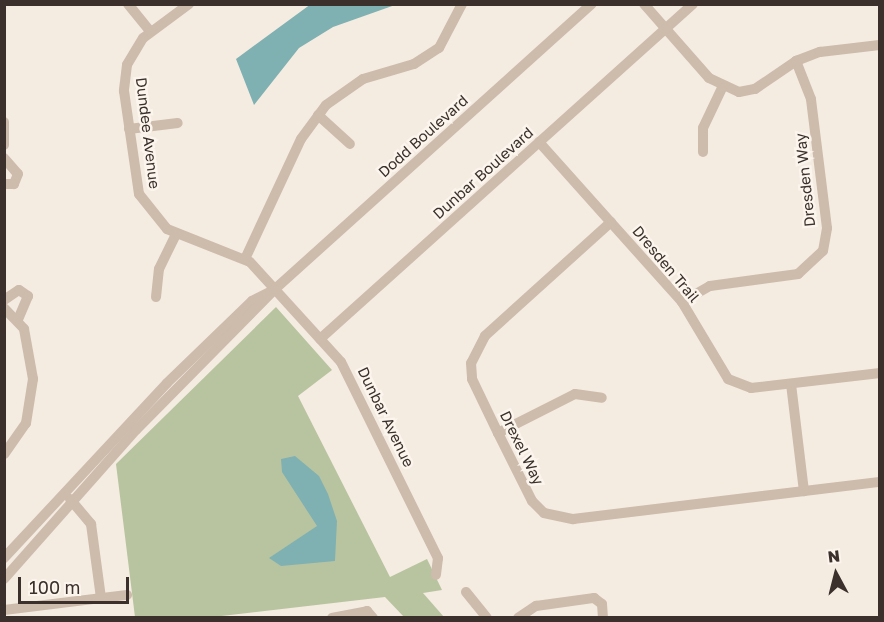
<!DOCTYPE html>
<html>
<head>
<meta charset="utf-8">
<style>
  body { margin:0 }
  #map { position:relative; width:884px; height:622px; overflow:hidden; background:#f4ebe1; font-family:"Golos Text",sans-serif }
  div>[style] { position:absolute }
  .green>* { inset:0; background:#b8c4a0 }
  .water>* { inset:0; background:#7fb0b2 }
  .minor>* { height:10px; margin:-5px; padding:0 5px; transform-origin:5px; border-radius:5px; background:#cdbbac }
  span { translate:-50% -50%; white-space:nowrap; text-align:center; line-height:1.15; -webkit-text-stroke:5px #fbf5ee; paint-order:stroke }
  .street-label { font-size:15px; color:#3b302b }
  .frame { position:absolute; inset:0; border:6px solid #3b302b; pointer-events:none }
  .north { position:absolute; left:806px; top:544px; width:60px; height:60px; -webkit-text-stroke:4px #fbf5ee; paint-order:stroke; rotate:353deg; font-size:16px; font-weight:700; line-height:24px; text-align:center; color:#3b302b }
  .north::after { content:''; display:block; margin:auto; width:21px; height:27px; background:#3b302b; clip-path:polygon(50% 0,100% 100%,50% 72%,0 100%) }
  .scale { position:absolute; left:18px; top:577px; width:111px; height:27px; box-sizing:border-box; border:3px solid #3b302b; border-top:0; padding-left:8px; font-size:18px; line-height:21px; white-space:nowrap; color:#3b302b; -webkit-text-stroke:4px #fbf5ee; paint-order:stroke }
</style>
</head>
<body>
<div id="map">
  <div class="green">
    <i style="clip-path:polygon(276px 307px,332px 370px,298px 396px,390px 577px,427px 559px,442px 590px,423px 593px,444px 617px,404px 617px,385px 597px,213px 617px,135px 617px,116px 464px)"></i>
  </div>
  <div class="water">
    <i style="clip-path:polygon(311px 4px,395px 5px,333px 27px,299px 48px,254px 105px,236px 59px)"></i>
    <i style="clip-path:polygon(295px 456px,319px 476px,328px 494px,337px 521px,335px 561px,281px 566px,269px 558px,317px 526px,282px 472px,281px 459px)"></i>
  </div>
  <div class="minor">
    <i style="left:128px;top:4px;width:35px;rotate:51deg"></i>
    <i style="left:189px;top:4px;width:57px;rotate:143.5deg"></i>
    <i style="left:143px;top:38px;width:31px;rotate:121deg"></i>
    <i style="left:127px;top:65px;width:26px;rotate:97deg"></i>
    <i style="left:124px;top:91px;width:104px;rotate:81.7deg"></i>
    <i style="left:139px;top:194px;width:45px;rotate:51.3deg"></i>
    <i style="left:167px;top:229px;width:89px;rotate:21.7deg"></i>
    <i style="left:250px;top:262px;width:135px;rotate:47.7deg"></i>
    <i style="left:341px;top:362px;width:219px;rotate:63.7deg"></i>
    <i style="left:438px;top:558px;width:17px;rotate:97deg"></i>
    <i style="left:644px;top:4px;width:98px;rotate:48.7deg"></i>
    <i style="left:709px;top:78px;width:33px;rotate:25deg"></i>
    <i style="left:739px;top:92px;width:16px;rotate:-11deg"></i>
    <i style="left:755px;top:89px;width:50px;rotate:-34.3deg"></i>
    <i style="left:796px;top:61px;width:26px;rotate:-21deg"></i>
    <i style="left:820px;top:52px;width:60px;rotate:-6.7deg"></i>
    <i style="left:318px;top:115px;width:43px;rotate:42.2deg"></i>
    <i style="left:4px;top:122px;width:23px;rotate:90deg"></i>
    <i style="left:129px;top:129px;width:49px;rotate:-7deg"></i>
    <i style="left:539px;top:142px;width:215px;rotate:48.2deg"></i>
    <i style="left:682px;top:302px;width:90px;rotate:59.1deg"></i>
    <i style="left:728px;top:379px;width:25px;rotate:21deg"></i>
    <i style="left:751px;top:388px;width:130px;rotate:-6.6deg"></i>
    <i style="left:703px;top:152px;width:24px;rotate:-90deg"></i>
    <i style="left:703px;top:128px;width:44px;rotate:-64.6deg"></i>
    <i style="left:4px;top:158px;width:21px;rotate:49deg"></i>
    <i style="left:18px;top:174px;width:11px;rotate:112deg"></i>
    <i style="left:14px;top:184px;width:10px;rotate:180deg"></i>
    <i style="left:611px;top:222px;width:170px;rotate:137.9deg"></i>
    <i style="left:485px;top:336px;width:30px;rotate:117deg"></i>
    <i style="left:471px;top:363px;width:16px;rotate:86deg"></i>
    <i style="left:472px;top:379px;width:60px;rotate:64.3deg"></i>
    <i style="left:498px;top:433px;width:76px;rotate:63.4deg"></i>
    <i style="left:532px;top:501px;width:17px;rotate:45deg"></i>
    <i style="left:544px;top:513px;width:30px;rotate:12deg"></i>
    <i style="left:573px;top:519px;width:309px;rotate:-6.9deg"></i>
    <i style="left:245px;top:259px;width:132px;rotate:-65deg"></i>
    <i style="left:301px;top:139px;width:42px;rotate:-53.7deg"></i>
    <i style="left:326px;top:105px;width:45px;rotate:-35.1deg"></i>
    <i style="left:363px;top:79px;width:53px;rotate:-16.4deg"></i>
    <i style="left:414px;top:64px;width:30px;rotate:-33deg"></i>
    <i style="left:439px;top:48px;width:50px;rotate:-62.4deg"></i>
    <i style="left:156px;top:297px;width:28px;rotate:-84deg"></i>
    <i style="left:159px;top:269px;width:39px;rotate:-64deg"></i>
    <i style="left:4px;top:300px;width:18px;rotate:-34deg"></i>
    <i style="left:19px;top:290px;width:11px;rotate:34deg"></i>
    <i style="left:28px;top:296px;width:25px;rotate:113deg"></i>
    <i style="left:682px;top:302px;width:32px;rotate:-30deg"></i>
    <i style="left:710px;top:286px;width:89px;rotate:-7.8deg"></i>
    <i style="left:798px;top:274px;width:34px;rotate:-43deg"></i>
    <i style="left:823px;top:251px;width:23px;rotate:-80deg"></i>
    <i style="left:827px;top:228px;width:130px;rotate:-97.1deg"></i>
    <i style="left:811px;top:99px;width:41px;rotate:-111.5deg"></i>
    <i style="left:4px;top:308px;width:29px;rotate:46deg"></i>
    <i style="left:24px;top:329px;width:51px;rotate:79.8deg"></i>
    <i style="left:33px;top:379px;width:45px;rotate:99deg"></i>
    <i style="left:26px;top:423px;width:38px;rotate:125deg"></i>
    <i style="left:320px;top:339px;width:501px;rotate:-41.93deg"></i>
    <i style="left:791px;top:384px;width:108px;rotate:83.1deg"></i>
    <i style="left:498px;top:433px;width:86px;rotate:-26.9deg"></i>
    <i style="left:575px;top:394px;width:27px;rotate:8deg"></i>
    <i style="left:70px;top:499px;width:33px;rotate:50deg"></i>
    <i style="left:91px;top:524px;width:75px;rotate:82.3deg"></i>
    <i style="left:4px;top:558px;width:239px;rotate:-47deg"></i>
    <i style="left:167px;top:383px;width:118px;rotate:-44deg"></i>
    <i style="left:252px;top:301px;width:20px;rotate:-27deg"></i>
    <i style="left:4px;top:579px;width:199px;rotate:-48.5deg"></i>
    <i style="left:136px;top:430px;width:198px;rotate:-45.4deg"></i>
    <i style="left:275px;top:289px;width:426px;rotate:-42deg"></i>
    <i style="left:466px;top:592px;width:33px;rotate:51deg"></i>
    <i style="left:4px;top:610px;width:124px;rotate:-7deg"></i>
    <i style="left:332px;top:618px;width:36px;rotate:-11deg"></i>
    <i style="left:367px;top:611px;width:9px;rotate:49deg"></i>
    <i style="left:518px;top:618px;width:22px;rotate:-34deg"></i>
    <i style="left:536px;top:606px;width:59px;rotate:-7.9deg"></i>
    <i style="left:594px;top:598px;width:10px;rotate:37deg"></i>
    <i style="left:602px;top:604px;width:14px;rotate:86deg"></i>
  </div>
  <div class="street-label">
    <span style="left:148px;top:133px;rotate:83deg">Dundee Avenue</span>
    <span style="left:423px;top:136px;rotate:-42deg">Dodd Boulevard</span>
    <span style="left:483px;top:173px;rotate:-42deg">Dunbar Boulevard</span>
    <span style="left:805px;top:180px;rotate:-96deg">Dresden Way</span>
    <span style="left:666px;top:264px;rotate:50deg">Dresden Trail</span>
    <span style="left:386px;top:417px;rotate:64deg">Dunbar Avenue</span>
    <span style="left:522px;top:448px;rotate:64deg">Drexel Way</span>
  </div>
  <div class="frame"></div>
  <div class="north">N</div>
  <div class="scale">100 m</div>
</div>
</body>
</html>
